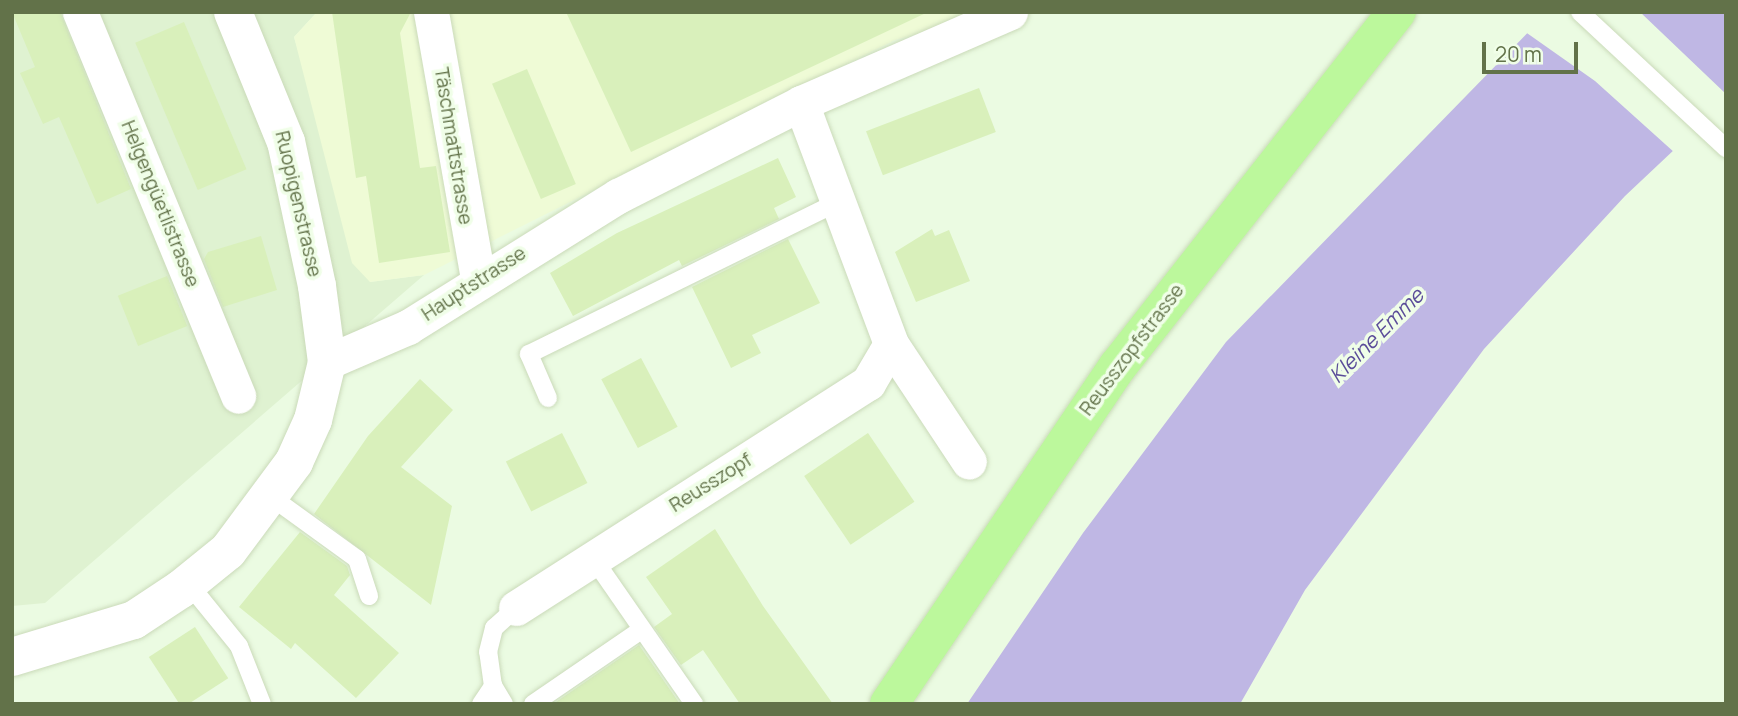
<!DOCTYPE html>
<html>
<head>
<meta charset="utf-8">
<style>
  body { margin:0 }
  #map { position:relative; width:1738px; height:716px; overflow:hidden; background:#ebfbe2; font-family:Manrope,sans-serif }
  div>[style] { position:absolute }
  .residential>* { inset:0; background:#dff2d1 }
  .commercial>* { inset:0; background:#effbd6 }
  .water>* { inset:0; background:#bfb7e4 }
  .pier>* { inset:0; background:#ebfbe2 }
  .building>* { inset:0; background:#d9f0bb; transform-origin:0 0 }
  .roads { filter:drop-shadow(0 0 2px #cadab9) drop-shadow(0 0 2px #cadab9) }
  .service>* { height:18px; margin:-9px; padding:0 9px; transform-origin:9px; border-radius:9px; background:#fff }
  .minor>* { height:35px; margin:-17.5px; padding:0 17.5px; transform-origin:17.5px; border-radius:17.5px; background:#fff }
  .tertiary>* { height:38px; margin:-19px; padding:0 19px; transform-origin:19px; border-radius:19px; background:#fff }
  .primary>* { height:38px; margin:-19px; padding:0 19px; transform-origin:19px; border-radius:19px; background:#bcf89c }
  span { translate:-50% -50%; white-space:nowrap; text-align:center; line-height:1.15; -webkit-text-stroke:7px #f0fee8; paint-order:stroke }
  .street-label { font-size:19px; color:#627249 }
  .water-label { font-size:21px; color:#5b4d99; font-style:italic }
  .frame { position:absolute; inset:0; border:14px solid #627249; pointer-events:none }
  .scale { position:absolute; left:1482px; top:42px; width:96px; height:32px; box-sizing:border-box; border:4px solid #627249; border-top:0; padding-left:9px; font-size:21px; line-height:24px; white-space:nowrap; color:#627249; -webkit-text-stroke:5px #f0fee8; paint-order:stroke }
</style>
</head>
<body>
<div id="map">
  <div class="residential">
    <i style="clip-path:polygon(12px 12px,317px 12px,294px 37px,370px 282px,424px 275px,45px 603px,12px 606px)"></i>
  </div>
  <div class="commercial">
    <i style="clip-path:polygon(317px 12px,1000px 12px,895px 40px,424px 275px,370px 282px,352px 263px,294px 37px)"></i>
  </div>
  <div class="water">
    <i style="clip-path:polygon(1548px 12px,1726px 12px,1726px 101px,1625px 196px,1484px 349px,1305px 590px,1240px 704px,967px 704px,1083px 533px,1226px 342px)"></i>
  </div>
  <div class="pier">
    <i style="clip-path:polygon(1543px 12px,1640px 12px,1726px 94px,1726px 106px,1675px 153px,1595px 81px,1524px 31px)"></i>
  </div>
  <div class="building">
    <i style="clip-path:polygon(12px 12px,60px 12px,131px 189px,97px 204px,59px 117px,43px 124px,20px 73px,35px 67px)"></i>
    <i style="clip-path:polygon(332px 12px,411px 12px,400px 33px,420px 168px,436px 166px,450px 252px,379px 263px,366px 176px,356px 178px)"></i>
    <i style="clip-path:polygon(566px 12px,928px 12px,631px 152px)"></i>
    <i style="left:184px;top:22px;width:160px;height:53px;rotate:67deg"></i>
    <i style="left:527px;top:69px;width:125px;height:38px;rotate:67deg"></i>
    <i style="left:979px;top:88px;width:47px;height:121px;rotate:69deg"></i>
    <i style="clip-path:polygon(778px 158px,796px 197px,774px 208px,779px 219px,682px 266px,679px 260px,573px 316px,550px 273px,617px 233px)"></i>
    <i style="clip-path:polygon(932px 229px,935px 236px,949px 230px,970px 281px,916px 302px,895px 252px)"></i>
    <i style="clip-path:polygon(261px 236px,277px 290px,223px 307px,204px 259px,208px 252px)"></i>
    <i style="clip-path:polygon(788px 239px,820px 303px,752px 335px,761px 353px,731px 368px,692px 287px)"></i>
    <i style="left:167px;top:276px;width:54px;height:53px;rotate:68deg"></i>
    <i style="left:641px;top:358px;width:78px;height:45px;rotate:62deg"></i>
    <i style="clip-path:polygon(420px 379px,453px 410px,401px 467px,452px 506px,431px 605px,314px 514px,368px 436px)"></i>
    <i style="left:562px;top:433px;width:56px;height:63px;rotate:63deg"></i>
    <i style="left:868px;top:433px;width:83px;height:77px;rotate:56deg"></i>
    <i style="clip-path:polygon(715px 529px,763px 606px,833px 704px,740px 704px,703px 650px,681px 665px,654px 627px,672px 614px,646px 577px)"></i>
    <i style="clip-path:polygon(300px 532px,347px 566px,350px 575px,334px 595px,399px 653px,356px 698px,295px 643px,291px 649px,239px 607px)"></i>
    <i style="left:195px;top:627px;width:61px;height:55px;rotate:57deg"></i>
    <i style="clip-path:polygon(639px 645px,680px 704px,553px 704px)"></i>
  </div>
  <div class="roads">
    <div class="service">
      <i style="left:1580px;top:12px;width:200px;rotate:43deg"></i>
      <i style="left:548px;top:398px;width:48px;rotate:-113.4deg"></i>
      <i style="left:529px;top:354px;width:347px;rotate:-26.2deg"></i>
      <i style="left:270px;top:496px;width:107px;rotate:35.9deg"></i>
      <i style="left:357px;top:559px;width:39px;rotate:72deg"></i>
      <i style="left:593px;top:558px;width:178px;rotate:55.3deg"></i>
      <i style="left:188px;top:583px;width:81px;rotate:51deg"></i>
      <i style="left:239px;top:646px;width:62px;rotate:68.4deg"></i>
      <i style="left:481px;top:704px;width:22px;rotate:-56deg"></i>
      <i style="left:504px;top:704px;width:21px;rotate:-121deg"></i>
      <i style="left:493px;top:686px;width:34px;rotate:-98deg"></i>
      <i style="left:488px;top:652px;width:25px;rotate:-76deg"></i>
      <i style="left:494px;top:628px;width:30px;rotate:-42deg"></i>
      <i style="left:533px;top:704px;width:131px;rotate:-34.4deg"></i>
    </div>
    <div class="minor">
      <i style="left:80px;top:12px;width:415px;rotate:67.6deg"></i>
      <i style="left:431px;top:12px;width:270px;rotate:80deg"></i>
      <i style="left:801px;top:103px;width:257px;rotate:69.5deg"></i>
      <i style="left:891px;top:344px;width:141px;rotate:56.5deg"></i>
      <i style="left:327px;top:362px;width:88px;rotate:-23.4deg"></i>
      <i style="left:408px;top:327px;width:248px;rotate:-32deg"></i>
      <i style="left:618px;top:196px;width:205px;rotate:-26.9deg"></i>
      <i style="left:801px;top:103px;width:228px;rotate:-23.5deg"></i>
      <i style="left:516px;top:608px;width:418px;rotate:-32.6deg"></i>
      <i style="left:868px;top:383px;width:45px;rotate:-59.5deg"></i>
    </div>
    <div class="tertiary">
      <i style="left:12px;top:657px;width:127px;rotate:-16.9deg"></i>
      <i style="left:134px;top:620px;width:56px;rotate:-33.4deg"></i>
      <i style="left:181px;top:589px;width:60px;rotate:-39deg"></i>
      <i style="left:228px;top:551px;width:111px;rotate:-53.4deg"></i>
      <i style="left:294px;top:462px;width:46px;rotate:-65.7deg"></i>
      <i style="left:313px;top:420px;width:60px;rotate:-76.4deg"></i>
      <i style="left:327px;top:362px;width:77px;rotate:-97.5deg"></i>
      <i style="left:317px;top:286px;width:147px;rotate:-102.1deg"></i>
      <i style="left:286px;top:142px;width:140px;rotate:-112.2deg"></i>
    </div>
    <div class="primary">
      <i style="left:889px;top:704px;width:408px;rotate:-55.9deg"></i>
      <i style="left:1118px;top:366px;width:451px;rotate:-51.8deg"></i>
    </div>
  </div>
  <div class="street-label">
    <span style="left:453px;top:146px;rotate:81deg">Täschmattstrasse</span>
    <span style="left:160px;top:204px;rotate:68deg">Helgengüetlistrasse</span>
    <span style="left:298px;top:204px;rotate:77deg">Ruopigenstrasse</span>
    <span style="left:474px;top:284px;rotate:-33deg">Hauptstrasse</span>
    <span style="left:1132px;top:350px;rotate:-53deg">Reusszopfstrasse</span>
    <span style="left:711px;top:483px;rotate:-32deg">Reusszopf</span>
  </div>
  <div class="water-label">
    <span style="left:1376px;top:335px;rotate:-45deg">Kleine Emme</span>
  </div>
  <div class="frame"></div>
  <div class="scale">20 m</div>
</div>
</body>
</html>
